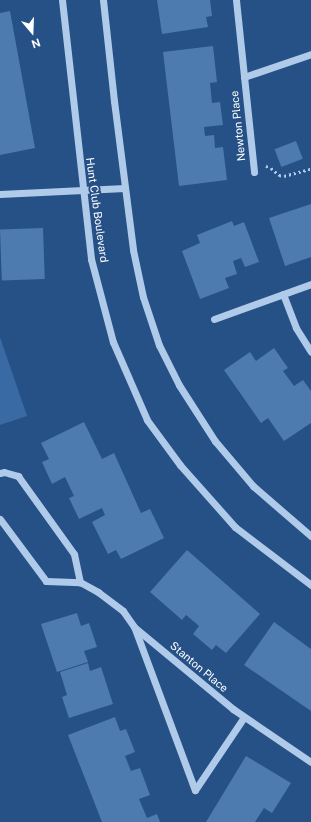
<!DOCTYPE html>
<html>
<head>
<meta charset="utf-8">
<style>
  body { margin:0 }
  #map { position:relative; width:311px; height:822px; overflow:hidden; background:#255187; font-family:"Public Sans",sans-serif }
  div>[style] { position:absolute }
  .green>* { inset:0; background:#396aa4 }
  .building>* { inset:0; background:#4d7aaf; transform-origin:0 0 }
  .path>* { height:2.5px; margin-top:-1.25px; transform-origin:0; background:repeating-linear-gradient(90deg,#b0cae9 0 2px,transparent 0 5px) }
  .minor>* { height:7px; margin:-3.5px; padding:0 3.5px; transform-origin:3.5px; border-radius:3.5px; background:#b0cae9 }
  span { translate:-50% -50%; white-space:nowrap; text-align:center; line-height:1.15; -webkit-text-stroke:4px #255187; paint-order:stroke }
  .street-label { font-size:11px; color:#fff }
  .north { position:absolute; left:12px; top:12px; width:40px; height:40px; -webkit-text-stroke:3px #255187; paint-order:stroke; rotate:161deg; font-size:11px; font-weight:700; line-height:16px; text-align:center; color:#fff }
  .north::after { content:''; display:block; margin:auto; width:14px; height:18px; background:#fff; clip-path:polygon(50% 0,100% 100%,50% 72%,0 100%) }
</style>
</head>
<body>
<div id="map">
  <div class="green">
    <i style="clip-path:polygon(0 337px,27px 416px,0 425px)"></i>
  </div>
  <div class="building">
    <i style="clip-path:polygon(157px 0,210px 0,212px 16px,206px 17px,208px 27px,162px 34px)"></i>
    <i style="clip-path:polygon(10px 11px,35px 148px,0 155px,0 13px)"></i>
    <i style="clip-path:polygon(213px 46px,217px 82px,210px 83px,212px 103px,220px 102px,223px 125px,204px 127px,205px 136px,214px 135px,215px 148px,223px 147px,227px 180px,179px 186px,163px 52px)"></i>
    <i style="left:296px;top:141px;width:19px;height:23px;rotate:69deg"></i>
    <i style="clip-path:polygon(311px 204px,311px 257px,285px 266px,269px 218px)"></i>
    <i style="clip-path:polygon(232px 221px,234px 226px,244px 222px,259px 262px,245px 267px,241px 258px,233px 261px,237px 274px,225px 278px,229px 288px,200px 299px,182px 251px,200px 243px,197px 235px)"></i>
    <i style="left:43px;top:228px;width:51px;height:43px;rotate:88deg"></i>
    <i style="clip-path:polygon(274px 348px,288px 368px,283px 371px,294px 386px,303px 380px,311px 391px,311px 423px,284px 441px,268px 418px,261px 423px,224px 370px,250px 352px,256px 361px)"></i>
    <i style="clip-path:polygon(84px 422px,102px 459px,114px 453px,141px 513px,150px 509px,164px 538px,121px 559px,116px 550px,108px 554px,92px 522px,105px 515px,102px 508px,79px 519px,69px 498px,74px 496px,65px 477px,52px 484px,42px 462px,49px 459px,41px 443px)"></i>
    <i style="clip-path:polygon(187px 550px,260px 614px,226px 653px,216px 645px,212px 650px,193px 634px,199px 626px,186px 615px,182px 620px,150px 592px)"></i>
    <i style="clip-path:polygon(77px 613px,81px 626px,89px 623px,97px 647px,84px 651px,88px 662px,57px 672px,41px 624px)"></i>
    <i style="clip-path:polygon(274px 622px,311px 649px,311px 711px,244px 665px)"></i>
    <i style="clip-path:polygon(88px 663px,90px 671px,101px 667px,113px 704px,69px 718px,62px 697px,67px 695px,60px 672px)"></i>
    <i style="clip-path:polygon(115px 717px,120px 731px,126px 729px,135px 752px,125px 756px,131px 771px,140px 768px,150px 795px,139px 799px,147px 818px,157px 814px,160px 822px,102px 822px,68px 735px)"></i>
    <i style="clip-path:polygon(246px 756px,291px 783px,272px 813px,264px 808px,255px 822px,206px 822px)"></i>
  </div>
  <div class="path">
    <i style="left:266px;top:166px;width:5px;rotate:22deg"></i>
    <i style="left:271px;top:168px;width:11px;rotate:41deg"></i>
    <i style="left:279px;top:175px;width:5px;rotate:11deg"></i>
    <i style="left:284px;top:176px;width:28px;rotate:-15deg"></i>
  </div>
  <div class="minor">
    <i style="left:62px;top:0;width:261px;rotate:83.6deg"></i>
    <i style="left:91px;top:259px;width:86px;rotate:75.2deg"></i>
    <i style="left:113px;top:342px;width:85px;rotate:66.4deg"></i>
    <i style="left:147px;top:420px;width:56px;rotate:53.7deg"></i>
    <i style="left:180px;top:465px;width:83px;rotate:48.4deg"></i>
    <i style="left:235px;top:527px;width:96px;rotate:37.3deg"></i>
    <i style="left:103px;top:0;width:102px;rotate:83.8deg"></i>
    <i style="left:114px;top:101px;width:150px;rotate:82.7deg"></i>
    <i style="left:133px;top:250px;width:48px;rotate:78deg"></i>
    <i style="left:143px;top:297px;width:51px;rotate:71.6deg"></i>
    <i style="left:159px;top:345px;width:45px;rotate:63.4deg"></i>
    <i style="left:179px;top:385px;width:67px;rotate:57.3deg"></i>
    <i style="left:215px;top:441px;width:59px;rotate:49.8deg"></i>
    <i style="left:253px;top:486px;width:77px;rotate:40.8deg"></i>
    <i style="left:236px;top:0;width:173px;rotate:84deg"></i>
    <i style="left:244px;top:77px;width:71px;rotate:-18.9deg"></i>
    <i style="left:0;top:194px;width:125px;rotate:-2.7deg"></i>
    <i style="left:283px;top:294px;width:36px;rotate:69deg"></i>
    <i style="left:296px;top:328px;width:28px;rotate:58deg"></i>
    <i style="left:214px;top:319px;width:103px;rotate:-19.8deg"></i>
    <i style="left:0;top:473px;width:4px;rotate:-14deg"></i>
    <i style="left:4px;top:472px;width:15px;rotate:16deg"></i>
    <i style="left:18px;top:476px;width:96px;rotate:54.3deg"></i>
    <i style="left:74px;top:554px;width:29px;rotate:78deg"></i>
    <i style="left:0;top:519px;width:77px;rotate:53.4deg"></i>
    <i style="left:46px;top:581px;width:34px;rotate:2deg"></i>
    <i style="left:80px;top:582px;width:21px;rotate:29deg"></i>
    <i style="left:98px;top:592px;width:31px;rotate:37deg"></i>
    <i style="left:123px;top:611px;width:19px;rotate:55deg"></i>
    <i style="left:134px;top:627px;width:129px;rotate:39.6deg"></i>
    <i style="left:233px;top:709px;width:94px;rotate:34.2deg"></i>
    <i style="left:135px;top:629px;width:172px;rotate:69.6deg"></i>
    <i style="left:195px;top:790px;width:88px;rotate:-56.1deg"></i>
  </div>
  <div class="street-label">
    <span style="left:238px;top:126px;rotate:-96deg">Newton Place</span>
    <span style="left:97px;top:210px;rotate:82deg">Hunt Club Boulevard</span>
    <span style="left:199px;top:667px;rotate:40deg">Stanton Place</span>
  </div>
  <div class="north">N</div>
</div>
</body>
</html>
